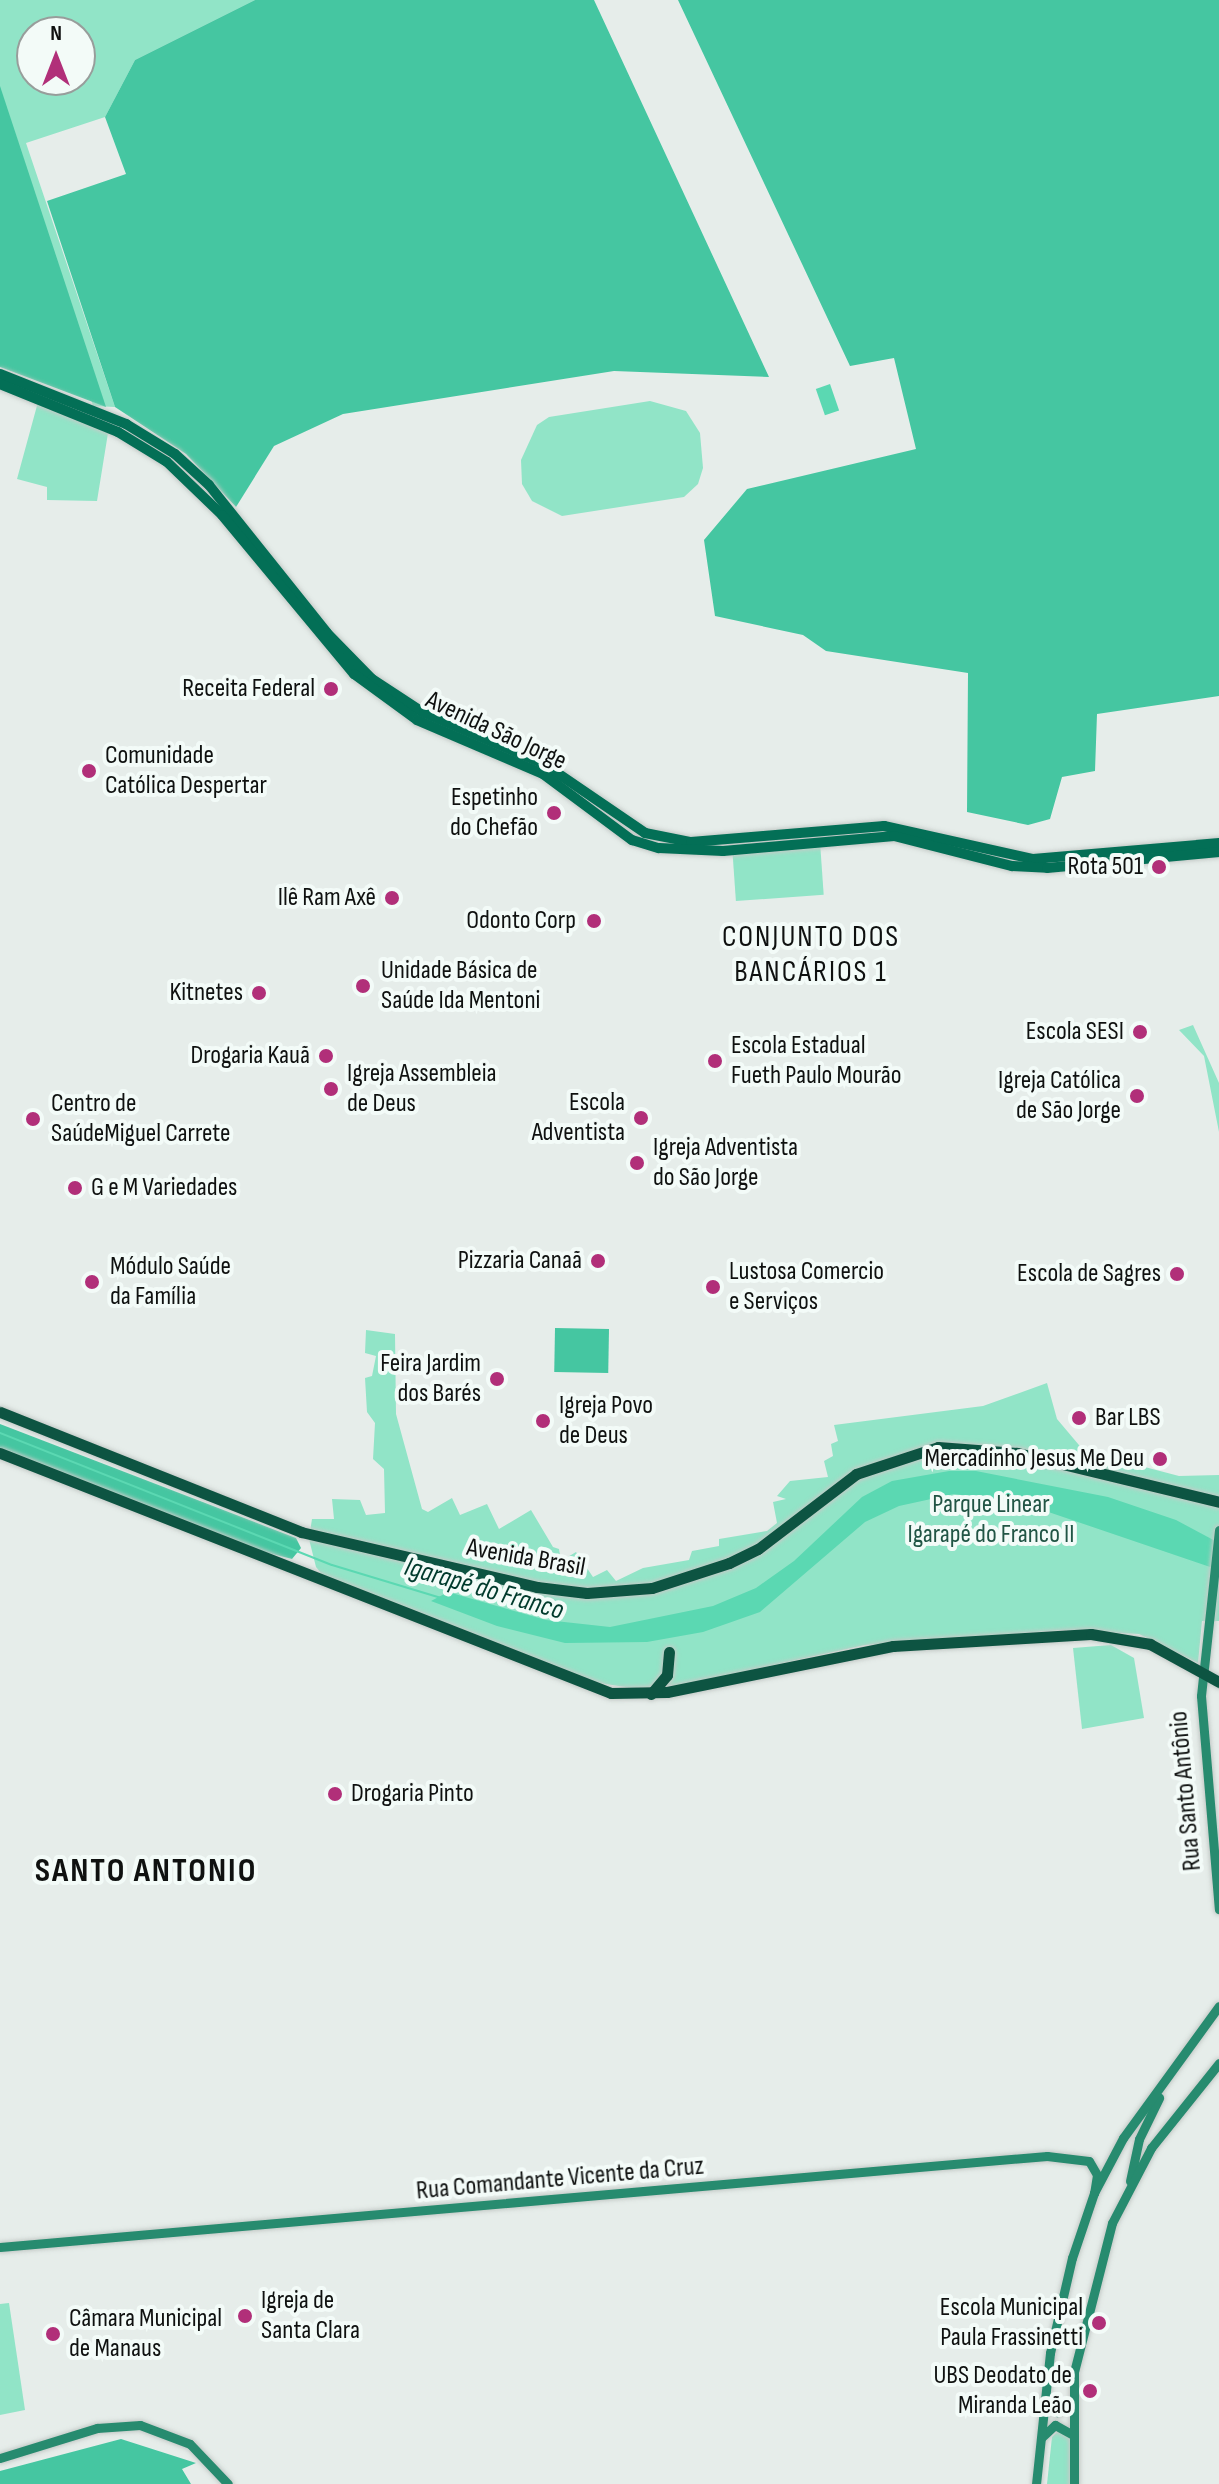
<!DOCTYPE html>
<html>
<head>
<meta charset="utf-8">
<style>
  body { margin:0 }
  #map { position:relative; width:1219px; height:2484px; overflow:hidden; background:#e6edea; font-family:"Sofia Sans Condensed",sans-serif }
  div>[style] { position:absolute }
  .green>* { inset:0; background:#91e4c7; transform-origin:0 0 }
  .forest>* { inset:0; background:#45c6a1; transform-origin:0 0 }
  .water>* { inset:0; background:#5bd8b2; transform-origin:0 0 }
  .stream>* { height:2px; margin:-1px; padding:0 1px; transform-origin:1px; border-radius:1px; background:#5bd8b2 }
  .roads { filter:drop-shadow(0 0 2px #c4cac7) drop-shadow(0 0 2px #c4cac7) }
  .secondary>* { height:9px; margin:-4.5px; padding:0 4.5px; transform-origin:4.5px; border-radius:4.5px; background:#278b6f }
  .primary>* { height:10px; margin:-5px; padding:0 5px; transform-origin:5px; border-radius:5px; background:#036f56 }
  .highway>* { height:11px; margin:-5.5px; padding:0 5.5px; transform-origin:5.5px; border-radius:5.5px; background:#0d5442 }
  .dots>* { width:22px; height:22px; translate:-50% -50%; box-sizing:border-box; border:4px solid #f3fbf8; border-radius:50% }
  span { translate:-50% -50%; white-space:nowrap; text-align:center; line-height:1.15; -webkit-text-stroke:8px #f3fbf8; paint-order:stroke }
  .poi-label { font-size:26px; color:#0f1110 }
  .right { translate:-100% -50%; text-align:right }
  .left { translate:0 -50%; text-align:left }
  .street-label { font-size:26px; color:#0f1110 }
  .park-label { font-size:26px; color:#215545 }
  .water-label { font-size:28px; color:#003a2c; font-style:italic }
  .quarter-label { font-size:30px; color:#0f1110; letter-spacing:2px }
  .district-label { font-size:34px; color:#0f1110; font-weight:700; letter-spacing:2px }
  .north { position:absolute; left:16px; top:16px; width:80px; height:80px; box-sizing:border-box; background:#f3fbf8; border:2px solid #989d9b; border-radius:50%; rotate:0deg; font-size:22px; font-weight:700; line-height:32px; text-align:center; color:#0f1110 }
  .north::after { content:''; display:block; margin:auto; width:28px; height:36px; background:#b12f79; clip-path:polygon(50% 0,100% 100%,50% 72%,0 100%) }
</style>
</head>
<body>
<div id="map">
  <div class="green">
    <i style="clip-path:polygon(evenodd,0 0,255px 0,135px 60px,105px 117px,26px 143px,115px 407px,93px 406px,15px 146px,0 115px,0 0,32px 32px,80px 32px,80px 80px,32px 80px,32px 32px)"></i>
    <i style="clip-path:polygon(650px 401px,686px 411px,700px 433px,703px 468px,698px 484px,684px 497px,562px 516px,532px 501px,522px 484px,521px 460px,537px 425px,549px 417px)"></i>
    <i style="clip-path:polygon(38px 402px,108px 433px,97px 501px,47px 500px,47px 487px,17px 479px)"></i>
    <i style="left:820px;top:842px;width:53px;height:88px;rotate:86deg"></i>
    <i style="clip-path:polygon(1193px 1025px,1219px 1083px,1219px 1132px,1204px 1056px,1179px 1030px)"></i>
    <i style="clip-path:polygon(366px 1330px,395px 1334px,396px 1414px,422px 1509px,428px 1512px,452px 1498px,460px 1515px,487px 1504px,499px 1529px,531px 1510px,553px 1547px,559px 1549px,561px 1561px,576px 1552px,593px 1577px,607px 1570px,616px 1581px,643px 1568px,689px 1560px,692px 1551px,719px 1546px,719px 1539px,767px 1531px,777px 1523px,773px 1502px,786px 1499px,777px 1496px,790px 1481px,828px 1477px,824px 1461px,833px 1456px,831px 1444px,838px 1441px,834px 1425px,983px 1406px,1047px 1383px,1057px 1419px,1084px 1451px,1179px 1476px,1219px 1475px,1219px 1621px,1202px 1621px,1198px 1663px,1139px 1634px,1063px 1630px,865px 1645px,681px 1685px,632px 1688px,573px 1679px,325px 1578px,316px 1567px,309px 1539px,312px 1519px,334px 1519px,332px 1499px,360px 1500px,366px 1515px,385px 1513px,384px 1469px,373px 1459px,375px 1423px,367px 1412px,365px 1378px,372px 1376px,376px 1356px,365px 1353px)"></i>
    <i style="clip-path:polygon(1111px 1645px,1134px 1658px,1144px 1718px,1082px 1729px,1073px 1648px)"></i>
    <i style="clip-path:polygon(9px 2303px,25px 2410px,0 2415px,0 2304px)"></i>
    <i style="clip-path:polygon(1059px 2430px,1071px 2438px,1072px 2484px,1047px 2484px,1052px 2437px)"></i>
  </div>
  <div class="forest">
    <i style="clip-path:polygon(255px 0,594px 0,769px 377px,614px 371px,343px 414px,274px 446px,236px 507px,186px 454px,115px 407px,47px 201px,126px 174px,105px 117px,135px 60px)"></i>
    <i style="clip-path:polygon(678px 0,1219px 0,1219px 696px,1097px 714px,1095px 771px,1062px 777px,1050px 819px,1028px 825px,967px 812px,968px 673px,826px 651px,803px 635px,715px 616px,704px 540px,747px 489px,916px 449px,894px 358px,850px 366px)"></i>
    <i style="clip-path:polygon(0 86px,106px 407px,0 367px)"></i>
    <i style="left:609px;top:1329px;width:44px;height:54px;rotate:91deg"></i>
    <i style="clip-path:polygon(0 1424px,296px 1538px,301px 1548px,292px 1559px,264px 1552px,0 1450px)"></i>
    <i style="clip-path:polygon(121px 2439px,196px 2463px,182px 2469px,191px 2484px,0 2484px,0 2471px)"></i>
  </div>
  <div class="water">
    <i style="left:830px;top:384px;width:28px;height:15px;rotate:71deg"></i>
    <i style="clip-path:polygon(949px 1471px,976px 1471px,1108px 1497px,1176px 1520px,1219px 1543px,1219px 1570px,1022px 1503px,954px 1494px,899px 1506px,865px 1522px,760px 1612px,703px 1632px,647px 1642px,565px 1643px,497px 1626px,431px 1601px,448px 1592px,546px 1620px,610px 1627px,713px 1606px,756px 1588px,794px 1561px,862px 1497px,892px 1481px)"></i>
  </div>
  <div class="stream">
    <i style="left:0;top:1433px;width:357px;rotate:21.7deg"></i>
    <i style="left:332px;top:1565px;width:114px;rotate:16.8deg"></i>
  </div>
  <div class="roads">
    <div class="secondary">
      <i style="left:1219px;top:1530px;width:167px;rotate:96.2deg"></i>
      <i style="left:1201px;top:1696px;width:214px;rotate:85.2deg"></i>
      <i style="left:1130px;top:2181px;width:43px;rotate:-77.9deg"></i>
      <i style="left:1139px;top:2139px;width:46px;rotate:-64deg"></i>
      <i style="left:0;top:2247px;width:1051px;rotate:-4.97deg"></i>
      <i style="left:1047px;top:2156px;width:42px;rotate:6.8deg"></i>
      <i style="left:1089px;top:2161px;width:16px;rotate:60deg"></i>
      <i style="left:1097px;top:2175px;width:18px;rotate:99deg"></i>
      <i style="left:1044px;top:2400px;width:18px;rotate:43deg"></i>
      <i style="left:1057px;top:2412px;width:17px;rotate:-28deg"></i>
      <i style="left:1042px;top:2437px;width:18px;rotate:-43deg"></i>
      <i style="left:1055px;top:2425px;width:21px;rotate:29deg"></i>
      <i style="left:0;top:2458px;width:102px;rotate:-17.2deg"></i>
      <i style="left:97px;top:2428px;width:43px;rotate:-4deg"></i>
      <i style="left:140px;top:2425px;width:53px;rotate:20.8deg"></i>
      <i style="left:190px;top:2444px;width:55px;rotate:46.5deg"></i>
      <i style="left:1036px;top:2484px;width:132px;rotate:-83.9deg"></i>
      <i style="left:1050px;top:2353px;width:98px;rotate:-77deg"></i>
      <i style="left:1072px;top:2258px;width:69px;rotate:-71.3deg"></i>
      <i style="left:1094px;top:2193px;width:62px;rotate:-62.2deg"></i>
      <i style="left:1123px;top:2138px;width:163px;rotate:-54deg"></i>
      <i style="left:1074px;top:2484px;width:112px;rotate:-90deg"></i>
      <i style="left:1074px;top:2372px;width:154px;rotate:-75.7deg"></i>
      <i style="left:1112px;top:2223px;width:85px;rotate:-62.5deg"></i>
      <i style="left:1151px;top:2148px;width:109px;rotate:-51.3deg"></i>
    </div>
    <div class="primary">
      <i style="left:0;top:374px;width:136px;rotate:21.6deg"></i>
      <i style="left:126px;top:424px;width:57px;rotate:31.5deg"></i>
      <i style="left:175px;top:454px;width:46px;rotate:42.4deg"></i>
      <i style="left:209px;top:485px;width:189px;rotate:51.4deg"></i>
      <i style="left:327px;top:633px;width:64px;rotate:45.6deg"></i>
      <i style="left:372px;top:679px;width:62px;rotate:33.2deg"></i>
      <i style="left:424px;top:713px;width:130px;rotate:23deg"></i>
      <i style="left:544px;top:764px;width:122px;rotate:34.3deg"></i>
      <i style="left:645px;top:833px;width:47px;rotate:11.1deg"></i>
      <i style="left:691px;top:842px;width:194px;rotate:-4.7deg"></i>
      <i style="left:884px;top:826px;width:153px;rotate:12.5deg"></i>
      <i style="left:1033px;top:859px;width:187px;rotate:-4.9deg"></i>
      <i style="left:0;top:384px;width:127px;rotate:22.1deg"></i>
      <i style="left:118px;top:432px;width:57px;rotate:31.5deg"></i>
      <i style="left:167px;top:462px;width:76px;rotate:43.9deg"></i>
      <i style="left:222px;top:515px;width:207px;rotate:50.3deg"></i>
      <i style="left:354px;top:674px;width:78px;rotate:36.1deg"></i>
      <i style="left:417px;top:720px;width:137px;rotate:23.2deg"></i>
      <i style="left:543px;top:774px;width:111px;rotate:36.6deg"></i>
      <i style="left:632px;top:840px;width:28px;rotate:17deg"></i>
      <i style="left:659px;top:848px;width:64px;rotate:2.7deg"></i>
      <i style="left:723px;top:851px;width:172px;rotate:-5deg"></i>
      <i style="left:894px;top:836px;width:122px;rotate:14.3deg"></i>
      <i style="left:1012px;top:866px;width:35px;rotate:3deg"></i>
      <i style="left:1047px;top:868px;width:173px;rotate:-5.3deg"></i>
    </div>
    <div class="highway">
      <i style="left:0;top:1412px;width:324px;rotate:21.7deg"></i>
      <i style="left:301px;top:1532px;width:242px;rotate:13.1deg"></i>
      <i style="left:537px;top:1587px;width:50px;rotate:6.8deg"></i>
      <i style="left:587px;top:1593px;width:65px;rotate:-4.4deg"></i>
      <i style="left:652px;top:1588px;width:81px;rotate:-18deg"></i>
      <i style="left:729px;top:1563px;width:32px;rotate:-26deg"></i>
      <i style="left:758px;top:1549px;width:123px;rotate:-37.4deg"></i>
      <i style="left:856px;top:1474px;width:86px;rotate:-18.2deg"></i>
      <i style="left:938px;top:1447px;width:79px;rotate:4.3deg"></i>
      <i style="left:1017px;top:1453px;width:208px;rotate:13.6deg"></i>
      <i style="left:0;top:1453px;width:656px;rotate:21.44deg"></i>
      <i style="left:611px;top:1693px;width:56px;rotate:-1deg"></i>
      <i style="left:667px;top:1692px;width:231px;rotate:-11.5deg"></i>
      <i style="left:893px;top:1646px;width:198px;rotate:-3.5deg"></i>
      <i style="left:1091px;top:1634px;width:60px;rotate:9.6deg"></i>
      <i style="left:1150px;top:1644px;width:79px;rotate:28.8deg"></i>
      <i style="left:651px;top:1694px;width:25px;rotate:-50deg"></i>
      <i style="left:667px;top:1675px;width:23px;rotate:-85deg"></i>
    </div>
  </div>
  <div class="dots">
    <i style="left:331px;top:689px;background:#b12f79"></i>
    <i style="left:89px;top:771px;background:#b12f79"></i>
    <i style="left:554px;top:813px;background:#b12f79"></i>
    <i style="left:1159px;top:867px;background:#b12f79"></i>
    <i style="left:392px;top:898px;background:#b12f79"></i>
    <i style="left:594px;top:921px;background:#b12f79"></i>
    <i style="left:363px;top:986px;background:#b12f79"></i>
    <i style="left:259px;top:993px;background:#b12f79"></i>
    <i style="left:1140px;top:1032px;background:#b12f79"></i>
    <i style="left:326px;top:1056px;background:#b12f79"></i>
    <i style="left:715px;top:1061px;background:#b12f79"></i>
    <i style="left:331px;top:1089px;background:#b12f79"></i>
    <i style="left:1137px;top:1096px;background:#b12f79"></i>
    <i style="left:641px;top:1118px;background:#b12f79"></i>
    <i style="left:33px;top:1119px;background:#b12f79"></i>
    <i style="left:637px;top:1163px;background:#b12f79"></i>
    <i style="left:75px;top:1188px;background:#b12f79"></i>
    <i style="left:598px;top:1261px;background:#b12f79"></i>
    <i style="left:1177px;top:1274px;background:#b12f79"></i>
    <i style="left:92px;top:1282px;background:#b12f79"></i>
    <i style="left:713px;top:1287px;background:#b12f79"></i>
    <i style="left:497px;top:1379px;background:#b12f79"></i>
    <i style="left:1079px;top:1418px;background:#b12f79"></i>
    <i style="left:543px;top:1421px;background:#b12f79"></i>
    <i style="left:1160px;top:1459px;background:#b12f79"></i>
    <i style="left:335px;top:1794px;background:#b12f79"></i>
    <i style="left:245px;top:2316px;background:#b12f79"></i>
    <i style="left:1099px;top:2323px;background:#b12f79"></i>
    <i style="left:53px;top:2334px;background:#b12f79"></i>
    <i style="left:1090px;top:2391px;background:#b12f79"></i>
  </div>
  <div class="poi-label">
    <span class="right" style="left:315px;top:689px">Receita Federal</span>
    <span class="left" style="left:105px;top:771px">Comunidade<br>Católica Despertar</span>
    <span class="right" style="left:538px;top:813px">Espetinho<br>do Chefão</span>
    <span class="right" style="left:1143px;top:867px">Rota 501</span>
    <span class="right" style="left:376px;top:898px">Ilê Ram Axê</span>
    <span class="right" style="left:576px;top:921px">Odonto Corp</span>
    <span class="left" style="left:381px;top:986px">Unidade Básica de<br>Saúde Ida Mentoni</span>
    <span class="right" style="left:243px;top:993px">Kitnetes</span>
    <span class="right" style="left:1124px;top:1032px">Escola SESI</span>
    <span class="left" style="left:731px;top:1061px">Escola Estadual<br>Fueth Paulo Mourão</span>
    <span class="right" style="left:310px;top:1056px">Drogaria Kauã</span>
    <span class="left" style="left:347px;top:1089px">Igreja Assembleia<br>de Deus</span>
    <span class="right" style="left:1121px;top:1096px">Igreja Católica<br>de São Jorge</span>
    <span class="right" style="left:625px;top:1118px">Escola<br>Adventista</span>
    <span class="left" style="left:51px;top:1119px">Centro de<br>SaúdeMiguel Carrete</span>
    <span class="left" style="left:653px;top:1163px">Igreja Adventista<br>do São Jorge</span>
    <span class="left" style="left:91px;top:1188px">G e M Variedades</span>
    <span class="right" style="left:582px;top:1261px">Pizzaria Canaã</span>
    <span class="left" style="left:110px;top:1282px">Módulo Saúde<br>da Família</span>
    <span class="left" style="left:729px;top:1287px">Lustosa Comercio<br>e Serviços</span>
    <span class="right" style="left:1161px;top:1274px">Escola de Sagres</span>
    <span class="right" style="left:481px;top:1379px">Feira Jardim<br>dos Barés</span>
    <span class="left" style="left:559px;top:1421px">Igreja Povo<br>de Deus</span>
    <span class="left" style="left:1095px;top:1418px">Bar LBS</span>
    <span class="right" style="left:1144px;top:1459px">Mercadinho Jesus Me Deu</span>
    <span class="left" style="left:351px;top:1794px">Drogaria Pinto</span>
    <span class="left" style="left:261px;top:2316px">Igreja de<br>Santa Clara</span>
    <span class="right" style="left:1083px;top:2323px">Escola Municipal<br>Paula Frassinetti</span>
    <span class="left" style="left:69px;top:2334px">Câmara Municipal<br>de Manaus</span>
    <span class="right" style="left:1072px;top:2391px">UBS Deodato de<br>Miranda Leão</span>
  </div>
  <div class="street-label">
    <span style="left:496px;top:731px;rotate:25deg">Avenida São Jorge</span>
    <span style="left:526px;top:1558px;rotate:10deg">Avenida Brasil</span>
    <span style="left:1186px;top:1791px;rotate:-95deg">Rua Santo Antônio</span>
    <span style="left:560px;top:2179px;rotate:-5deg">Rua Comandante Vicente da Cruz</span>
  </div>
  <div class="park-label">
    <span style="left:991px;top:1520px">Parque Linear<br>Igarapé do Franco II</span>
  </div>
  <div class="water-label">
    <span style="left:484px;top:1589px;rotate:16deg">Igarapé do Franco</span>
  </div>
  <div class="quarter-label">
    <span style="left:811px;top:954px">CONJUNTO DOS<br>BANCÁRIOS 1</span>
  </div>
  <div class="district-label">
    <span style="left:146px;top:1871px">SANTO ANTONIO</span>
  </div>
  <div class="north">N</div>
</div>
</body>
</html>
